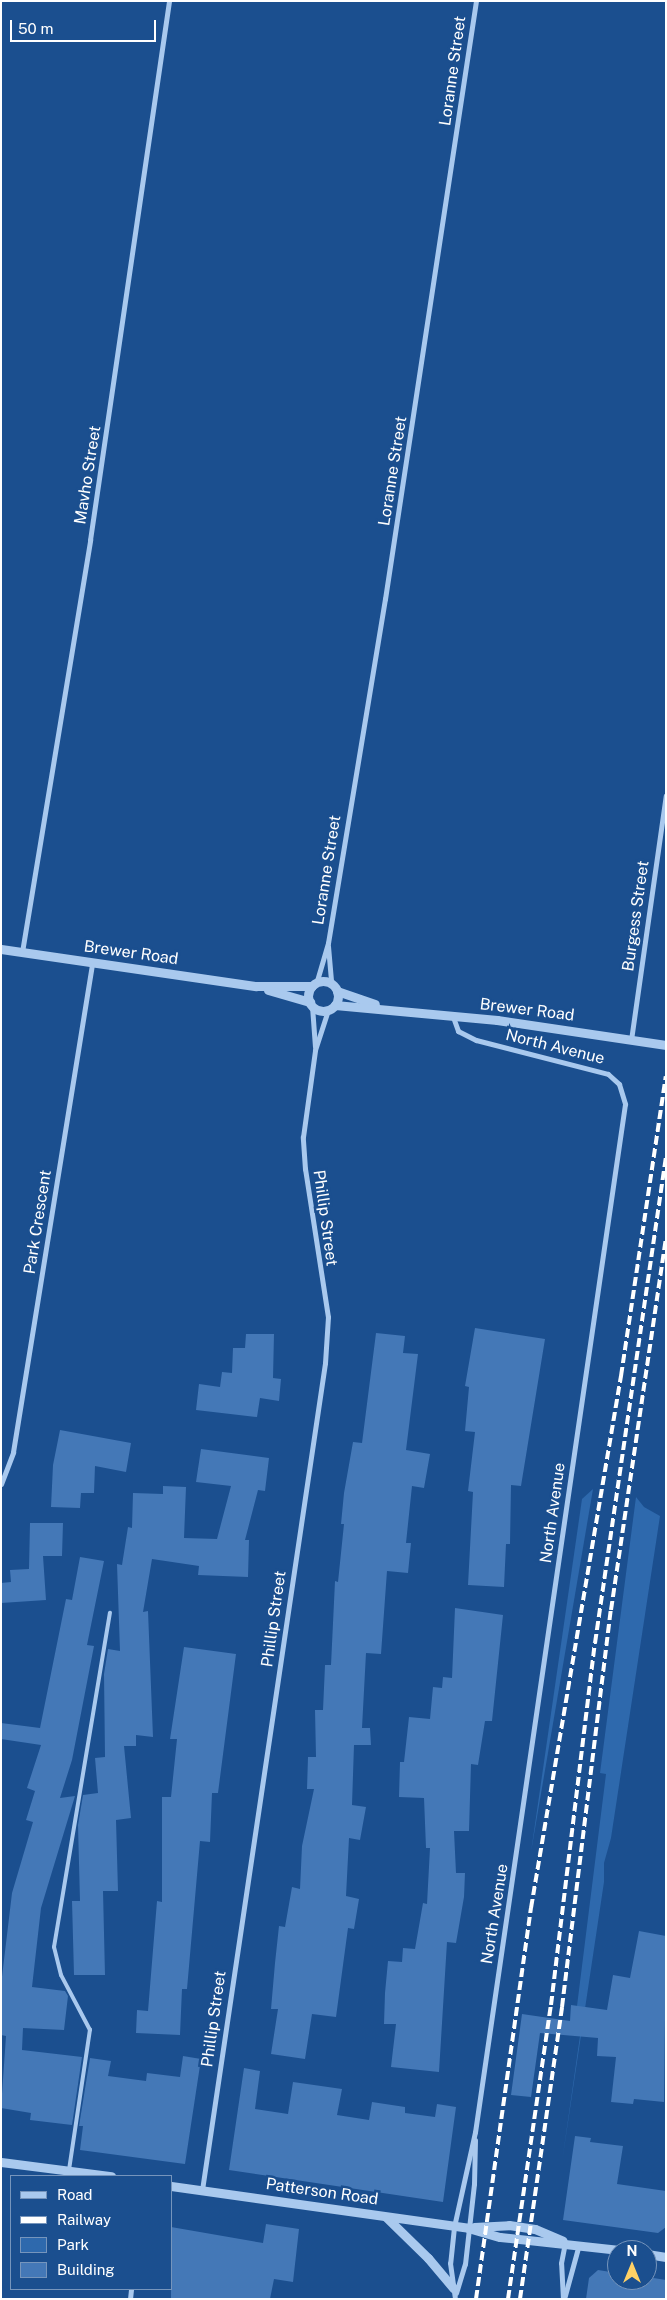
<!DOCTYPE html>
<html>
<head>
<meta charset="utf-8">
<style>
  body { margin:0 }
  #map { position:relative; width:667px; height:2300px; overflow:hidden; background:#1b4f8f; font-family:"Public Sans",sans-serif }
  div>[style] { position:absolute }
  .green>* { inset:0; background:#2e69ad }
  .building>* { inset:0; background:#4478b7 }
  .service>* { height:4px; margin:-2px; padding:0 2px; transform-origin:2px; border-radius:2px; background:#a9c9ee }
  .minor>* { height:5px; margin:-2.5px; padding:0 2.5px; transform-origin:2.5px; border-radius:2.5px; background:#a9c9ee }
  .tertiary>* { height:9px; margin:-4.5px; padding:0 4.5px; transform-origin:4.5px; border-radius:4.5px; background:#a9c9ee }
  .tertiary>.ring { margin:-4.5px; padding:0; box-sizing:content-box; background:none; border:9px solid #a9c9ee; border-radius:50% }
  .rail>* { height:4px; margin-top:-2px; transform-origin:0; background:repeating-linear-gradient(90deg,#fff 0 9px,transparent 0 13px) }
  span { translate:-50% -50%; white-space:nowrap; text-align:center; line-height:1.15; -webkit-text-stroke:5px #1b4f8f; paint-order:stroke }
  .street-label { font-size:16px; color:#fff }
  .frame { position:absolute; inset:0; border:2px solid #fff; pointer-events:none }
  .legend { position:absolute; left:10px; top:2175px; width:162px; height:115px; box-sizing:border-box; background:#1b4f8f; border:1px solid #7695bc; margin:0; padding:6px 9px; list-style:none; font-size:15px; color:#fff }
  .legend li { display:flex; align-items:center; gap:10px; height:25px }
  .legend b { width:25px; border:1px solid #7695bc }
  .north { position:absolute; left:607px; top:2240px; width:50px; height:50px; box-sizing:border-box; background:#1b4f8f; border:1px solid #7695bc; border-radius:50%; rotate:0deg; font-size:14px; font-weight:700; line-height:20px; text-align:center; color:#fff }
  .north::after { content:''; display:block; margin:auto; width:18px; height:22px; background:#ffd166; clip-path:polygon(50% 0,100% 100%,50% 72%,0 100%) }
  .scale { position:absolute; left:10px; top:20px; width:146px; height:22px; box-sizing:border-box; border:2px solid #fff; border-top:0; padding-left:6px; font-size:15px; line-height:18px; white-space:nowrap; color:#fff; -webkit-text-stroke:4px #1b4f8f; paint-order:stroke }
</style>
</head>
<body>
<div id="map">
  <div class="green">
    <i style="clip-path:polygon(593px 1489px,562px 1671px,531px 1852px,582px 1499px)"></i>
    <i style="clip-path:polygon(636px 1497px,644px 1507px,660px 1516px,611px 1838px,604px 1863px,604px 1882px,562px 2162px,580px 2036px,577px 2006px,606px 1774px,600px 1773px)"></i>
  </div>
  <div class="building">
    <i style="clip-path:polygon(475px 1328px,545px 1339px,521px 1486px,511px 1485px,510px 1544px,506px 1544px,504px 1587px,468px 1585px,473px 1492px,468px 1491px,475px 1432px,465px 1431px,469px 1387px,465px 1386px)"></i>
    <i style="clip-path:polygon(376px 1333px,405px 1336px,403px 1353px,418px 1354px,406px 1450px,430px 1454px,424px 1488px,412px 1486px,406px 1543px,411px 1543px,408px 1573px,387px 1571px,381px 1654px,366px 1653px,362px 1728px,370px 1728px,371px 1745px,354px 1745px,352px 1805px,366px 1807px,360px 1840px,349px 1838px,346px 1896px,359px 1899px,354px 1929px,348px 1928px,336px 2017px,312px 2014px,305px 2059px,271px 2054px,278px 2009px,271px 2009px,275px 1963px,279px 1926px,285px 1927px,292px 1887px,300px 1889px,302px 1846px,314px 1789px,307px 1789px,308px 1757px,316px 1757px,315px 1710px,323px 1710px,325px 1665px,331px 1665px,335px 1581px,338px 1582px,344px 1524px,341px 1524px,344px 1493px,353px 1442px,362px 1443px)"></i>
    <i style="clip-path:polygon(246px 1334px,274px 1334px,273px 1378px,281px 1379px,279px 1401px,260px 1398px,257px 1417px,196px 1410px,199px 1384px,220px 1387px,222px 1372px,232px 1373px,233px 1348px,245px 1348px)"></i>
    <i style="clip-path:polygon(60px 1430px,131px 1443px,126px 1472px,95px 1466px,94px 1493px,81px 1493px,80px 1508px,51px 1507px,53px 1465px)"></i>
    <i style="clip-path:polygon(201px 1449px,269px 1458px,265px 1491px,258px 1490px,245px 1540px,249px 1540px,248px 1577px,198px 1575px,199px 1566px,152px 1559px,143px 1612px,148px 1611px,153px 1737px,136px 1735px,136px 1746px,124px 1746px,131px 1818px,116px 1820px,118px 1891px,103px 1891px,105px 1975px,74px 1975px,72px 1901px,80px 1901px,78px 1825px,83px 1795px,98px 1793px,95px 1758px,105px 1757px,104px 1674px,108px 1649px,120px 1651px,117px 1564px,122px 1565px,128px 1527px,132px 1528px,133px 1493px,163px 1494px,163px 1486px,186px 1487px,184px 1538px,217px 1539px,231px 1486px,196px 1482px)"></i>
    <i style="clip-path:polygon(30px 1523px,63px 1523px,62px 1556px,43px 1556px,46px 1600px,1px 1603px,1px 1583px,11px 1582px,10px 1570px,29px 1569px)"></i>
    <i style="clip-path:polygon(80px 1557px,104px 1561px,87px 1645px,94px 1646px,72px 1760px,60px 1798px,75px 1796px,41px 1908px,32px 1987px,65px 1991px,68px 1996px,64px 2030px,23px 2028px,22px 2050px,82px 2057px,72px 2125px,30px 2120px,31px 2113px,1px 2108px,6px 2036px,1px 2035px,1px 1985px,12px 1893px,33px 1822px,26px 1820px,35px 1791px,27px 1788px,41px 1745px,1px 1739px,1px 1723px,40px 1728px,66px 1599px,72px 1600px)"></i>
    <i style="clip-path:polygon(455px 1608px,503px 1615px,492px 1721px,485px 1721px,478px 1765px,471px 1764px,469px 1831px,454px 1831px,456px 1873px,465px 1873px,464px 1897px,456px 1943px,447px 1942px,439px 2072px,391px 2067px,396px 2024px,384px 2024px,385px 1993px,388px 1961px,402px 1962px,403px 1948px,415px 1949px,423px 1903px,427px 1904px,430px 1848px,426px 1848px,424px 1798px,399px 1797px,400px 1762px,404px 1762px,409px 1717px,430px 1719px,433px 1687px,442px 1688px,443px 1677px,452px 1678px)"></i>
    <i style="clip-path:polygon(184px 1647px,236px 1654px,218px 1793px,212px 1793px,210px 1842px,200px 1841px,187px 1989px,182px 1989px,180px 2035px,136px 2033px,137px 2010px,148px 2011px,157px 1901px,162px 1902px,162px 1797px,171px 1797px,177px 1739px,170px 1739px)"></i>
    <i style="clip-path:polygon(639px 1931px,666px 1936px,664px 2102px,634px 2099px,633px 2104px,611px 2102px,616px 2057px,597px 2056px,598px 2038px,540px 2033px,531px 2097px,511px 2095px,522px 2014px,570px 2021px,571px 2005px,607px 2010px,613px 1975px,630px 1978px)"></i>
    <i style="clip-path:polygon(183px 2056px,201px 2059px,185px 2164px,80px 2150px,83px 2126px,79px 2126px,90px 2058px,111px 2061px,108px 2076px,146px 2081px,147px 2073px,180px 2077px)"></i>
    <i style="clip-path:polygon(244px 2068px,260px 2071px,255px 2109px,288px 2114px,293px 2082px,342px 2089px,337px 2115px,369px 2120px,372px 2102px,405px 2107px,405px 2113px,435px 2117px,437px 2104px,456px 2107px,443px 2202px,229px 2170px)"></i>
    <i style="clip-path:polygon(575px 2136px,591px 2138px,590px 2142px,623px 2146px,617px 2184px,666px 2191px,666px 2227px,658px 2233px,563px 2220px)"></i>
    <i style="clip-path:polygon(266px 2224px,299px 2229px,293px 2282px,274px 2279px,270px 2299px,171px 2299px,171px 2227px,263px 2243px)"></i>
    <i style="clip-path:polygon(598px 2270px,617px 2273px,617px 2280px,647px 2280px,647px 2277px,666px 2280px,666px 2299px,586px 2299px,589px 2278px)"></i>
  </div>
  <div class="service">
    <i style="left:69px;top:2170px;width:142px;rotate:-81.5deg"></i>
    <i style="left:90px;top:2030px;width:62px;rotate:-117.8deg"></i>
    <i style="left:61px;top:1975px;width:29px;rotate:-104deg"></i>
    <i style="left:54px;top:1947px;width:339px;rotate:-80.5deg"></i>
  </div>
  <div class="minor">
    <i style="left:328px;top:946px;width:37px;rotate:85deg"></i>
    <i style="left:22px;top:952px;width:418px;rotate:-80.6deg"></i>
    <i style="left:90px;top:540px;width:545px;rotate:-81.66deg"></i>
    <i style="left:316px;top:984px;width:43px;rotate:-73.7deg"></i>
    <i style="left:328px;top:943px;width:349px;rotate:-80.6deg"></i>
    <i style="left:385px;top:599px;width:605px;rotate:-81.35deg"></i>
    <i style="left:312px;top:1006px;width:41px;rotate:85.8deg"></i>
    <i style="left:453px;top:1017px;width:15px;rotate:70deg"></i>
    <i style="left:458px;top:1031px;width:20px;rotate:27deg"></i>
    <i style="left:476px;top:1040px;width:136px;rotate:14.4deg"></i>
    <i style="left:608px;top:1074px;width:15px;rotate:42deg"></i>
    <i style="left:619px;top:1084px;width:21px;rotate:73deg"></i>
    <i style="left:625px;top:1104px;width:1039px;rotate:98.3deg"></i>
    <i style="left:475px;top:2132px;width:97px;rotate:102.5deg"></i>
    <i style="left:454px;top:2227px;width:36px;rotate:96deg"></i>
    <i style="left:450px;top:2263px;width:34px;rotate:82deg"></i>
    <i style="left:631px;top:1040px;width:247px;rotate:-81.9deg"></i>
    <i style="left:1px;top:1484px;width:34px;rotate:-69deg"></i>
    <i style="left:13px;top:1452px;width:495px;rotate:-80.8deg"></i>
    <i style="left:202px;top:2190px;width:836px;rotate:-81.54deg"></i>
    <i style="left:325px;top:1363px;width:46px;rotate:-86.3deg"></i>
    <i style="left:328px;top:1317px;width:150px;rotate:-98.8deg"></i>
    <i style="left:305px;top:1169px;width:32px;rotate:-94deg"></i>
    <i style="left:303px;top:1137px;width:88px;rotate:-82.1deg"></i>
    <i style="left:315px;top:1050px;width:42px;rotate:-72deg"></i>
    <i style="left:456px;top:2293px;width:30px;rotate:-73deg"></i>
    <i style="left:465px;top:2264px;width:81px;rotate:-83.6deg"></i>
    <i style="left:474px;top:2184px;width:44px;rotate:-88.7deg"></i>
    <i style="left:130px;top:2299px;width:10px;rotate:-84deg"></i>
    <i style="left:563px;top:2299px;width:36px;rotate:-93deg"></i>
    <i style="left:561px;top:2263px;width:21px;rotate:-79deg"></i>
    <i style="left:564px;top:2299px;width:57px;rotate:-74.7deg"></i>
  </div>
  <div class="tertiary">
    <i style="left:1px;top:949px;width:258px;rotate:8.3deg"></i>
    <i style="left:256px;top:986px;width:56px"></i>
    <i class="ring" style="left:308px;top:981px;width:21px;height:21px"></i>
    <i style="left:268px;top:990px;width:44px;rotate:15.9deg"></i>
    <i style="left:337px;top:991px;width:40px;rotate:18.9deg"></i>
    <i style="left:335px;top:1005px;width:163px;rotate:5.3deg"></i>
    <i style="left:497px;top:1020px;width:171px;rotate:8.4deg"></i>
    <i style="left:1px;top:2162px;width:111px;rotate:7.3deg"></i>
    <i style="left:171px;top:2186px;width:300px;rotate:8deg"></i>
    <i style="left:468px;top:2228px;width:33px;rotate:16deg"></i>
    <i style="left:500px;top:2237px;width:120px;rotate:6.2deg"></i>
    <i style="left:386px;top:2217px;width:59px;rotate:44.3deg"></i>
    <i style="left:428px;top:2258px;width:40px;rotate:50deg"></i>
    <i style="left:474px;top:2227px;width:35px;rotate:-3deg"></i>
    <i style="left:509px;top:2225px;width:26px;rotate:9deg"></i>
    <i style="left:535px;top:2229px;width:30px;rotate:23deg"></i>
    <i style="left:647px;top:2254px;width:19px;rotate:9deg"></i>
  </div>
  <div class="rail">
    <i style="left:476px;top:2299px;width:395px;rotate:-82deg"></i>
    <i style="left:531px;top:1908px;width:540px;rotate:-80.4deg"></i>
    <i style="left:621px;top:1376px;width:303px;rotate:-81.5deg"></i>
    <i style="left:508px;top:2299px;width:297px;rotate:-81.7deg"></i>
    <i style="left:551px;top:2005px;width:365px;rotate:-83.1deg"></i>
    <i style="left:595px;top:1643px;width:494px;rotate:-81.7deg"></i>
    <i style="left:520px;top:2299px;width:295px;rotate:-81.8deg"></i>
    <i style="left:562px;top:2007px;width:400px;rotate:-83deg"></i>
    <i style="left:611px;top:1610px;width:376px;rotate:-81.6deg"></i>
  </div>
  <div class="street-label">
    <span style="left:453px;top:71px;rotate:-82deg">Loranne Street</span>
    <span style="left:393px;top:471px;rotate:-81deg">Loranne Street</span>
    <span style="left:88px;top:475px;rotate:-81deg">Mavho Street</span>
    <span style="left:327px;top:870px;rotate:-81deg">Loranne Street</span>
    <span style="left:636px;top:916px;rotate:-82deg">Burgess Street</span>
    <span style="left:131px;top:953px;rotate:8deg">Brewer Road</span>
    <span style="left:527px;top:1010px;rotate:7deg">Brewer Road</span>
    <span style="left:555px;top:1047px;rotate:14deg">North Avenue</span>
    <span style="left:325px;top:1218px;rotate:82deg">Phillip Street</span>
    <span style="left:38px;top:1222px;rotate:-81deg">Park Crescent</span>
    <span style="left:553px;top:1513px;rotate:-82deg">North Avenue</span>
    <span style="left:274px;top:1619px;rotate:-82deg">Phillip Street</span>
    <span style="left:495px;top:1914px;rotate:-81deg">North Avenue</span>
    <span style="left:214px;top:2019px;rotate:-82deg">Phillip Street</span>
    <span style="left:322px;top:2192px;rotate:8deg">Patterson Road</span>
  </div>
  <div class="frame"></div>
  <ul class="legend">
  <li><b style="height:6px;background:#a9c9ee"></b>Road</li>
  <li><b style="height:6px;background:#fff"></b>Railway</li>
  <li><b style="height:14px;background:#2e69ad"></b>Park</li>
  <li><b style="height:14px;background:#4478b7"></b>Building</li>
  </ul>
  <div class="north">N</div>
  <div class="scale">50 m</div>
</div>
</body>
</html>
